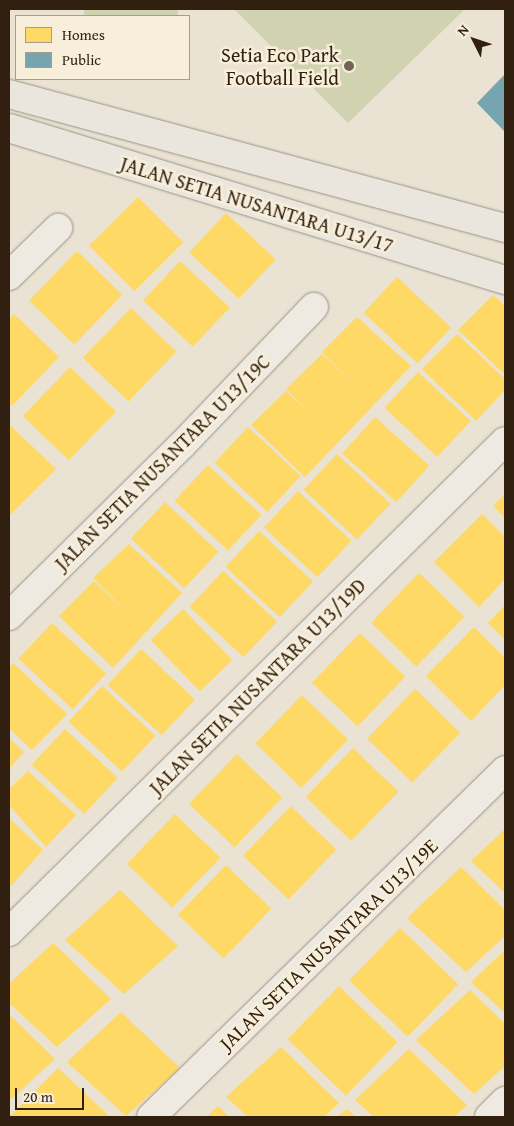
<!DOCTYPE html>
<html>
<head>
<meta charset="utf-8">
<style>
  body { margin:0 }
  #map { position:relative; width:514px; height:1126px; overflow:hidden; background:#eae2d2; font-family:"Gentium Book Plus",serif }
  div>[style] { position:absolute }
  .green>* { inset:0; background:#d1d2b0; transform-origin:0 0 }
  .homes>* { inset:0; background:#ffd966; transform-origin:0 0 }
  .public>* { inset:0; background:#76a5af }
  .roads { filter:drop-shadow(0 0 1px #999287) drop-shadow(0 0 1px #999287) }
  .minor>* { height:28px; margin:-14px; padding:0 14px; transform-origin:14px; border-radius:14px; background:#eeeae1 }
  .major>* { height:28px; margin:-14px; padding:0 14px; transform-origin:14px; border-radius:14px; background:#ebe6dd }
  .dots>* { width:14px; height:14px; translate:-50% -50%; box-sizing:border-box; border:2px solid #f8efdb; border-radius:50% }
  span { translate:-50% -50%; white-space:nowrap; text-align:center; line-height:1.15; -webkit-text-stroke:5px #f8efdb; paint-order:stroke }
  .poi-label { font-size:20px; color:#311f10 }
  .right { translate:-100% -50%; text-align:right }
  .street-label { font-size:20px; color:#311f10 }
  .frame { position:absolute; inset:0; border:10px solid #311f10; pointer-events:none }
  .legend { position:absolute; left:15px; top:15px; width:175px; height:65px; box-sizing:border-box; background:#f8efdb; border:1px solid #a89c8a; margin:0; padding:6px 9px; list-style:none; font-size:15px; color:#311f10 }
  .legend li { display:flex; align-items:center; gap:10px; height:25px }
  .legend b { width:25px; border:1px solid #a89c8a }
  .north { position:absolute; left:449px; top:15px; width:50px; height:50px; -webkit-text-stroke:4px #f8efdb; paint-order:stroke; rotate:311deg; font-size:14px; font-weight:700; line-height:20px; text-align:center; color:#311f10 }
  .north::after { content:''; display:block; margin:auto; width:18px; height:22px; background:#311f10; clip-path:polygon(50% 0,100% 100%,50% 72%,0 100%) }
  .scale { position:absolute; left:15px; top:1088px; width:69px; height:22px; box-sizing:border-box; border:2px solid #311f10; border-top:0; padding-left:6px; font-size:15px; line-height:18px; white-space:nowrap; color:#311f10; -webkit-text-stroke:4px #f8efdb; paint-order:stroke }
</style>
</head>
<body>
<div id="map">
  <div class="green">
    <i style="left:84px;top:9px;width:94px;height:10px"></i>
    <i style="clip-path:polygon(234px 9px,465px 9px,348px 123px)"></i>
  </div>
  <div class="homes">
    <i style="left:138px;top:197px;width:64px;height:69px;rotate:45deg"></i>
    <i style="left:226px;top:213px;width:68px;height:54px;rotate:43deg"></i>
    <i style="left:77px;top:251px;width:63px;height:69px;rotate:44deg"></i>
    <i style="left:180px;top:261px;width:68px;height:54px;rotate:43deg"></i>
    <i style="left:397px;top:277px;width:74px;height:49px;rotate:43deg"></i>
    <i style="clip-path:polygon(493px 295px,505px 306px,505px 375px,458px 330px)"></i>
    <i style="left:131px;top:308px;width:63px;height:69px;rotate:44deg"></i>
    <i style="clip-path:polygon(14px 314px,59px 357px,12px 406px,9px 404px,9px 319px)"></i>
    <i style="clip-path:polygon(357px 317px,411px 366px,305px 477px,251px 425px,286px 391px,317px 419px,286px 389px,322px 354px,358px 388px,322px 352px)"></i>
    <i style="clip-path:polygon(457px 334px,505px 379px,505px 390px,476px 421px,422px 369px)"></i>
    <i style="left:70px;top:367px;width:64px;height:68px;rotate:44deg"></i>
    <i style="left:418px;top:372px;width:72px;height:49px;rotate:43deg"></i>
    <i style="left:375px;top:417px;width:73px;height:49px;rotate:42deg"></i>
    <i style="clip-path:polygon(10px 425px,56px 469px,9px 516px,9px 426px)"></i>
    <i style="left:248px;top:427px;width:72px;height:49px;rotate:43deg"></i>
    <i style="left:337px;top:454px;width:73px;height:49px;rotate:43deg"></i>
    <i style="left:208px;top:465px;width:73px;height:49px;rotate:43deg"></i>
    <i style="left:298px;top:491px;width:73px;height:50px;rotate:43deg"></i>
    <i style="clip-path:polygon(505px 494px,505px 518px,493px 506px)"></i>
    <i style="left:165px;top:502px;width:73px;height:50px;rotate:43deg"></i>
    <i style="clip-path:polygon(482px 514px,505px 537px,505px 579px,479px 607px,434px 562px)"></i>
    <i style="left:259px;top:531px;width:74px;height:49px;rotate:43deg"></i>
    <i style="clip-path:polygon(129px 544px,182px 593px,113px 668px,59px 616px,94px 581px,137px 622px,93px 578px)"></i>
    <i style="left:223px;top:571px;width:74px;height:49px;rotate:43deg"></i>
    <i style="left:419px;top:573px;width:63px;height:69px;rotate:44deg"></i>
    <i style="clip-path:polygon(505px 605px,505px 640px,488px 623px)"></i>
    <i style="left:183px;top:609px;width:71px;height:45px;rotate:46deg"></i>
    <i style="left:52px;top:623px;width:74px;height:49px;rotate:43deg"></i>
    <i style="clip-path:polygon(474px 627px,505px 658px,505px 685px,471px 721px,426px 676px)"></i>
    <i style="left:360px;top:633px;width:63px;height:69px;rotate:44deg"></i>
    <i style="left:141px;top:649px;width:74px;height:49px;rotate:43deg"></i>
    <i style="clip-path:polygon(13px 663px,67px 714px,32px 750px,9px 728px,9px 667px)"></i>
    <i style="left:102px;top:686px;width:73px;height:49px;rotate:43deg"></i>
    <i style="left:415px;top:689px;width:63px;height:69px;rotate:44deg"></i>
    <i style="left:302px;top:695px;width:64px;height:67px;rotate:44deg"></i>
    <i style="left:65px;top:729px;width:72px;height:49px;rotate:43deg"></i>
    <i style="clip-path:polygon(9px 738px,24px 752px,9px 769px)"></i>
    <i style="left:353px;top:748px;width:63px;height:68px;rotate:44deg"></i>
    <i style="left:237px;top:754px;width:63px;height:69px;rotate:44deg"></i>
    <i style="clip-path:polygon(28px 771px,76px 815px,46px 847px,9px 805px,9px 789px)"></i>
    <i style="left:291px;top:806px;width:63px;height:69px;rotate:44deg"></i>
    <i style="left:175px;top:814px;width:63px;height:69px;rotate:44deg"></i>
    <i style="clip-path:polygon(9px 818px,43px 850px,9px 888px)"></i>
    <i style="clip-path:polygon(505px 829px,505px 893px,471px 861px)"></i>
    <i style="left:226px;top:865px;width:63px;height:69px;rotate:44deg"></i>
    <i style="clip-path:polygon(461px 867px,505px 910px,505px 936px,466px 972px,407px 918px)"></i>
    <i style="clip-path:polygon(120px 890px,178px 946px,124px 994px,65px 940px)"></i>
    <i style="left:400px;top:928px;width:81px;height:73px;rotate:44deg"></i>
    <i style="clip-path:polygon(53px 943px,111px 999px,57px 1047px,9px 1003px,9px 984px)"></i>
    <i style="clip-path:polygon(505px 950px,505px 1013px,471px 982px)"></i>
    <i style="left:339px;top:986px;width:81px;height:74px;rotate:44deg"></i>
    <i style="clip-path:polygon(470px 990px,505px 1024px,505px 1066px,474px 1094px,416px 1040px)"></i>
    <i style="clip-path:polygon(121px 1012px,180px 1068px,126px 1116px,67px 1062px)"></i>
    <i style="clip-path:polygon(9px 1014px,55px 1059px,9px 1101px)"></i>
    <i style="clip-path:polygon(281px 1047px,339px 1103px,324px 1117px,248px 1117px,226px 1097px)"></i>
    <i style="clip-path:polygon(409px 1049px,467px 1105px,454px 1117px,374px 1117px,355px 1100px)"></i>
    <i style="clip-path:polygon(58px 1068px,110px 1117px,9px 1117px)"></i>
    <i style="clip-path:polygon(218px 1106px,229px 1117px,206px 1117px)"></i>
    <i style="clip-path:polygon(347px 1109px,356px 1117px,337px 1117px)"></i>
  </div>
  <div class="public">
    <i style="clip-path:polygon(505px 74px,505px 132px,477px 103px)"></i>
  </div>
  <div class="roads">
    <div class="minor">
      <i style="left:9px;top:276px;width:69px;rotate:-44.4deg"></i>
      <i style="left:9px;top:616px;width:243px;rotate:-44.7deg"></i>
      <i style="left:182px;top:445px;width:191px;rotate:-46.3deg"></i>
      <i style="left:9px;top:932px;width:698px;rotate:-44.71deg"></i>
      <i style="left:151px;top:1117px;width:496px;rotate:-44.4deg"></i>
      <i style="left:489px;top:1117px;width:23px;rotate:-45deg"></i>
    </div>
    <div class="major">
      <i style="left:9px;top:94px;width:514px;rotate:15.12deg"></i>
      <i style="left:9px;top:128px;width:519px;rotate:17.04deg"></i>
    </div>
  </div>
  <div class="dots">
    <i style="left:349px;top:66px;background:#726354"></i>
  </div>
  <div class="poi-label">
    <span class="right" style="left:339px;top:66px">Setia Eco Park<br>Football Field</span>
  </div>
  <div class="street-label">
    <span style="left:257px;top:204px;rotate:17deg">JALAN SETIA NUSANTARA U13/17</span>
    <span style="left:162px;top:462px;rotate:-45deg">JALAN SETIA NUSANTARA U13/19C</span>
    <span style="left:257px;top:686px;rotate:-45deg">JALAN SETIA NUSANTARA U13/19D</span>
    <span style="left:328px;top:944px;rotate:-44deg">JALAN SETIA NUSANTARA U13/19E</span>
  </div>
  <div class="frame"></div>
  <ul class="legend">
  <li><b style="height:14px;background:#ffd966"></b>Homes</li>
  <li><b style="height:14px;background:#76a5af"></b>Public</li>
  </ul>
  <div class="north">N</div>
  <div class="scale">20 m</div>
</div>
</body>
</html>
